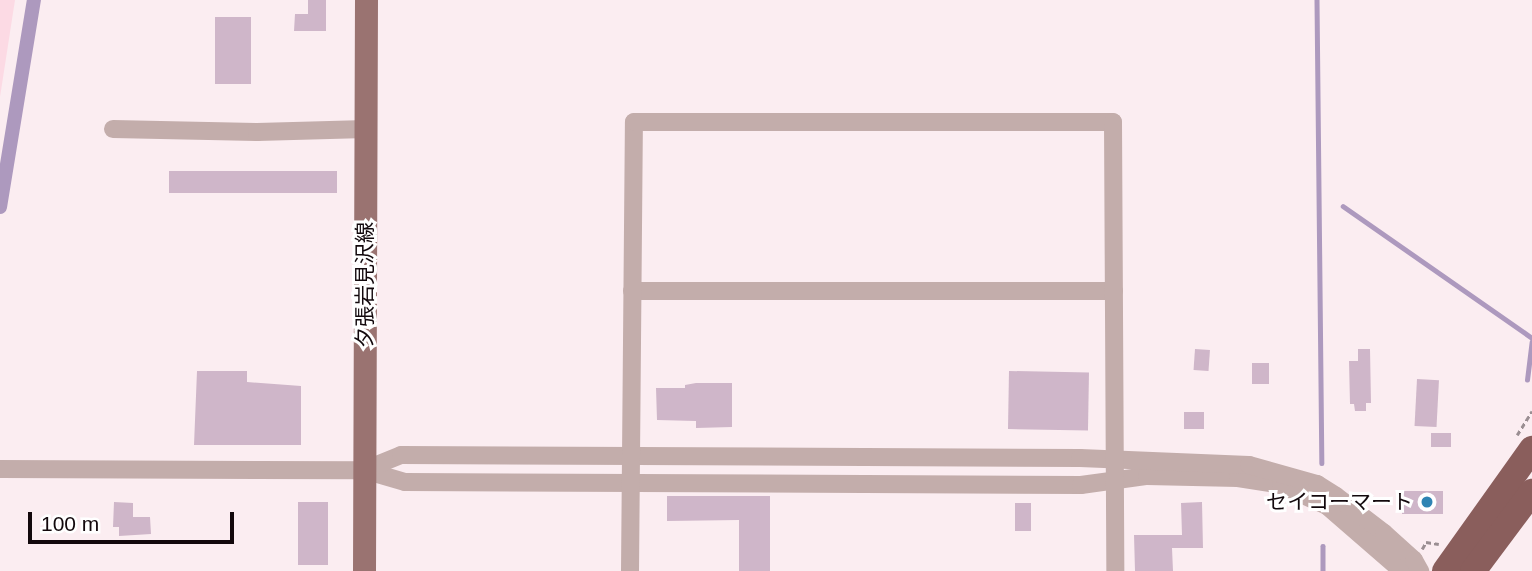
<!DOCTYPE html>
<html>
<head>
<meta charset="utf-8">
<style>
  body { margin:0 }
  #map { position:relative; width:1532px; height:571px; overflow:hidden; background:#fbedf1; font-family:Arial,"Noto Sans JP",sans-serif }
  div>[style] { position:absolute }
  .built>* { inset:0; background:#fcdae4 }
  .stream>* { height:4.5px; margin:-2.25px; padding:0 2.25px; transform-origin:2.25px; border-radius:2.25px; background:#ad99be }
  .canal>* { height:14px; margin:-7px; padding:0 7px; transform-origin:7px; border-radius:7px; background:#ad99be }
  .building>* { inset:0; background:#cfb6c9; transform-origin:0 0 }
  .path>* { height:2.5px; margin-top:-1.25px; transform-origin:0; background:repeating-linear-gradient(90deg,#9a8e92 0 5px,transparent 0 8.5px) }
  .minor>* { height:18px; margin:-9px; padding:0 9px; transform-origin:9px; border-radius:9px; background:#c3adab }
  .major>* { height:23px; margin:-11.5px; padding:0 11.5px; transform-origin:11.5px; border-radius:11.5px; background:#9a7371 }
  .highway>* { height:26px; margin:-13px; padding:0 13px; transform-origin:13px; border-radius:13px; background:#8a5e5c }
  .dots>* { width:19px; height:19px; translate:-50% -50%; box-sizing:border-box; border:4px solid #fff; border-radius:50% }
  span { translate:-50% -50%; white-space:nowrap; text-align:center; line-height:1.15; -webkit-text-stroke:6px #fff; paint-order:stroke }
  .street-label { font-size:21px; color:#12080c }
  .poi-label { font-size:21px; color:#12080c }
  .right { translate:-100% -50%; text-align:right }
  .scale { position:absolute; left:28px; top:512px; width:206px; height:32px; box-sizing:border-box; border:4px solid #12080c; border-top:0; padding-left:9px; font-size:21px; line-height:24px; white-space:nowrap; color:#12080c; -webkit-text-stroke:5px #fff; paint-order:stroke }
</style>
</head>
<body>
<div id="map">
  <div class="built">
    <i style="clip-path:polygon(0 0,15px 0,0 97px)"></i>
  </div>
  <div class="stream">
    <i style="left:1317px;top:0;width:463px;rotate:89.4deg"></i>
    <i style="left:1343px;top:206px;width:231px;rotate:34.9deg"></i>
    <i style="left:1527px;top:380px;width:38px;rotate:-83deg"></i>
    <i style="left:1323px;top:546px;width:25px;rotate:90deg"></i>
  </div>
  <div class="canal">
    <i style="left:0;top:207px;width:210px;rotate:-80.7deg"></i>
  </div>
  <div class="building">
    <i style="clip-path:polygon(308px 0,326px 0,326px 31px,294px 31px,295px 14px,308px 14px)"></i>
    <i style="left:215px;top:17px;width:36px;height:67px"></i>
    <i style="left:169px;top:171px;width:168px;height:22px"></i>
    <i style="left:1195px;top:349px;width:15px;height:21px;rotate:4deg"></i>
    <i style="clip-path:polygon(1358px 349px,1370px 349px,1371px 403px,1366px 403px,1366px 411px,1355px 411px,1354px 404px,1350px 404px,1349px 361px,1358px 361px)"></i>
    <i style="left:1252px;top:363px;width:17px;height:21px"></i>
    <i style="clip-path:polygon(197px 371px,247px 371px,247px 382px,301px 386px,301px 445px,194px 445px)"></i>
    <i style="left:1009px;top:371px;width:80px;height:58px;rotate:1deg"></i>
    <i style="left:1417px;top:379px;width:22px;height:47px;rotate:3deg"></i>
    <i style="clip-path:polygon(696px 383px,732px 383px,732px 427px,696px 428px,696px 421px,657px 420px,656px 388px,685px 388px,685px 385px)"></i>
    <i style="left:1184px;top:412px;width:20px;height:17px"></i>
    <i style="left:1431px;top:433px;width:20px;height:14px"></i>
    <i style="left:1402px;top:491px;width:41px;height:23px"></i>
    <i style="clip-path:polygon(667px 496px,770px 496px,770px 571px,739px 571px,739px 520px,667px 521px)"></i>
    <i style="clip-path:polygon(114px 502px,133px 503px,133px 517px,150px 517px,151px 534px,119px 536px,119px 527px,113px 527px)"></i>
    <i style="left:298px;top:502px;width:30px;height:63px"></i>
    <i style="clip-path:polygon(1202px 502px,1203px 548px,1172px 548px,1173px 571px,1135px 571px,1134px 535px,1182px 535px,1181px 503px)"></i>
    <i style="left:1015px;top:503px;width:16px;height:28px"></i>
  </div>
  <div class="path">
    <i style="left:1517px;top:435px;width:28px;rotate:-58deg"></i>
    <i style="left:1422px;top:549px;width:8px;rotate:-60deg"></i>
    <i style="left:1426px;top:542px;width:13px;rotate:9deg"></i>
  </div>
  <div class="minor">
    <i style="left:113px;top:129px;width:144px;rotate:1.2deg"></i>
    <i style="left:257px;top:132px;width:109px;rotate:-1.6deg"></i>
    <i style="left:632px;top:291px;width:482px"></i>
    <i style="left:0;top:469px;width:364px;rotate:0.2deg"></i>
    <i style="left:364px;top:470px;width:43px;rotate:16.3deg"></i>
    <i style="left:405px;top:482px;width:676px;rotate:0.25deg"></i>
    <i style="left:1081px;top:485px;width:67px;rotate:-7.8deg"></i>
    <i style="left:1147px;top:476px;width:91px;rotate:1.3deg"></i>
    <i style="left:1238px;top:478px;width:44px;rotate:9.2deg"></i>
    <i style="left:1281px;top:485px;width:51px;rotate:24.5deg"></i>
    <i style="left:1327px;top:506px;width:99px;rotate:40.9deg"></i>
    <i style="left:364px;top:470px;width:40px;rotate:-22deg"></i>
    <i style="left:401px;top:455px;width:679px;rotate:0.25deg"></i>
    <i style="left:1080px;top:458px;width:169px;rotate:2.4deg"></i>
    <i style="left:1249px;top:465px;width:71px;rotate:15.6deg"></i>
    <i style="left:1317px;top:484px;width:22px;rotate:32deg"></i>
    <i style="left:1336px;top:496px;width:61px;rotate:37.6deg"></i>
    <i style="left:1384px;top:533px;width:40px;rotate:42deg"></i>
    <i style="left:1414px;top:560px;width:13px;rotate:61deg"></i>
    <i style="left:630px;top:571px;width:449px;rotate:-89.5deg"></i>
    <i style="left:634px;top:122px;width:479px"></i>
    <i style="left:1113px;top:122px;width:449px;rotate:89.7deg"></i>
  </div>
  <div class="major">
    <i style="left:364px;top:571px;width:571px;rotate:-89.8deg"></i>
  </div>
  <div class="highway">
    <i style="left:1445px;top:571px;width:150px;rotate:-54.5deg"></i>
    <i style="left:1473px;top:571px;width:99px;rotate:-53.2deg"></i>
  </div>
  <div class="dots">
    <i style="left:1427px;top:502px;background:#2e84b3"></i>
  </div>
  <div class="street-label">
    <span style="left:365px;top:285px;rotate:-90deg">夕張岩見沢線</span>
  </div>
  <div class="poi-label">
    <span class="right" style="left:1413px;top:502px">セイコーマート</span>
  </div>
  <div class="scale">100 m</div>
</div>
</body>
</html>
